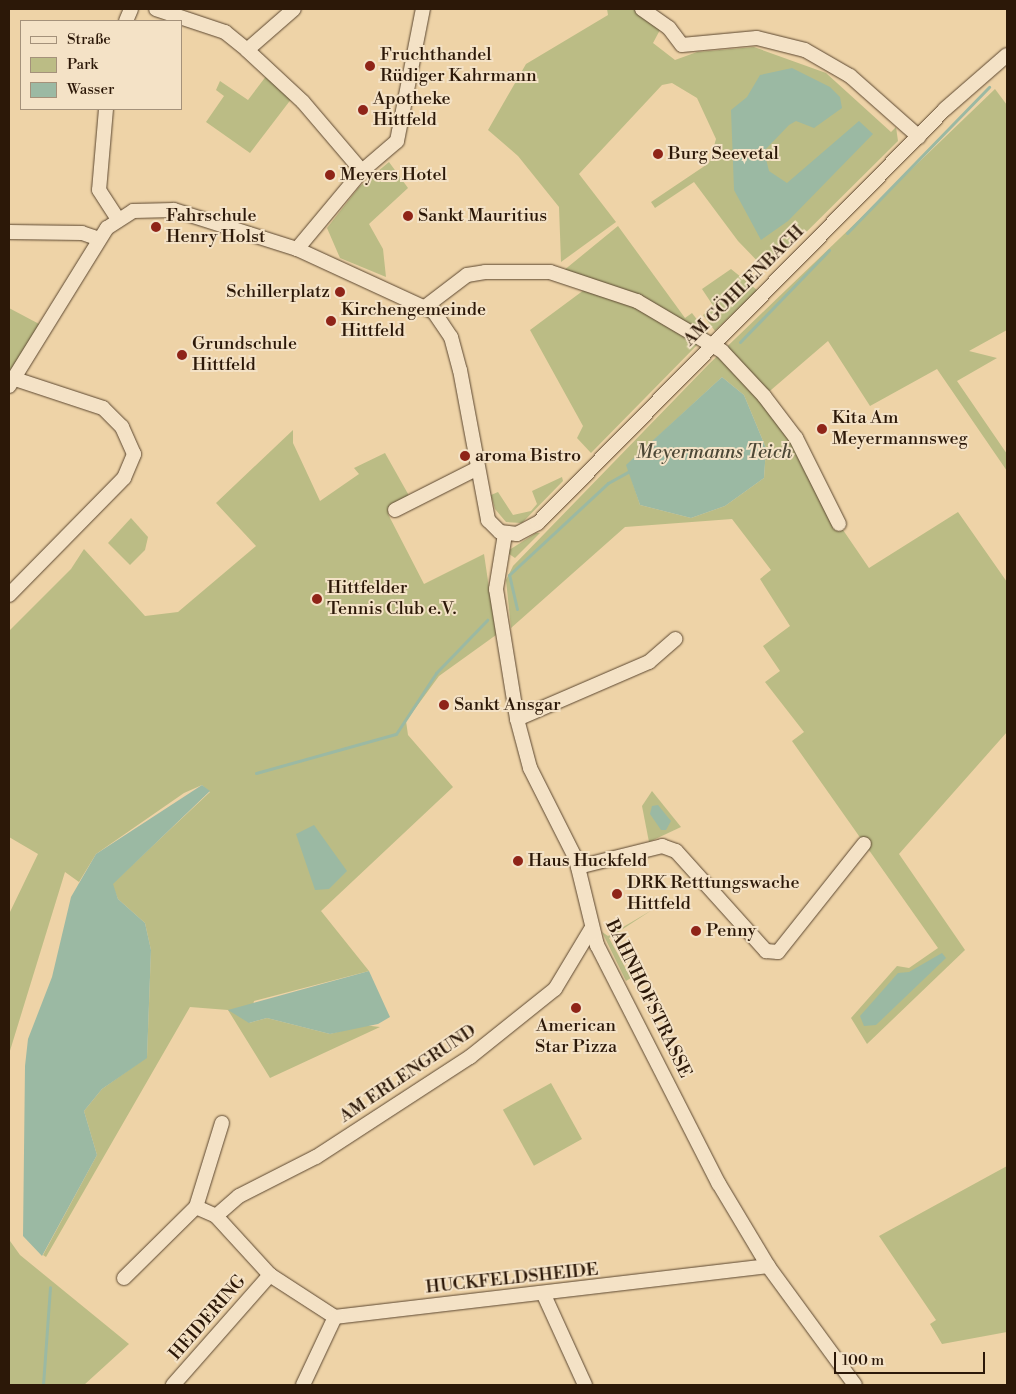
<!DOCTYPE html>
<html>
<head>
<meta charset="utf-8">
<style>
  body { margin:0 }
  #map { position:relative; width:1016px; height:1394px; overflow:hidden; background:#eed3a7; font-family:"Libre Bodoni",serif }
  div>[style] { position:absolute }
  .green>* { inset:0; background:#bbbc85; transform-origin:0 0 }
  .water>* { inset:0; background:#9bb9a3 }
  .stream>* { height:3px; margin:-1.5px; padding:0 1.5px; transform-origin:1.5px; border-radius:1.5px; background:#9bb9a3 }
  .roads { filter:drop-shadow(0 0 1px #5c4730) drop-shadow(0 0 1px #5c4730) }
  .minor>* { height:14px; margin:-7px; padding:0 7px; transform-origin:7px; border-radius:7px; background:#f4e2c6 }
  .dots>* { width:14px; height:14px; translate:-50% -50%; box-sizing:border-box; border:2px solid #f4e2c6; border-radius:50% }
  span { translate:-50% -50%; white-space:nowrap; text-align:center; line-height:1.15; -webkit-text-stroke:4px #f4e2c6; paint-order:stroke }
  .poi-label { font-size:18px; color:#2c1808 }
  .left { translate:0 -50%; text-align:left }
  .right { translate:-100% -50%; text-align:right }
  .street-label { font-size:18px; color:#2c1808 }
  .water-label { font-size:19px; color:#4d4836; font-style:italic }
  .frame { position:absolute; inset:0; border:10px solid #2c1808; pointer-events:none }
  .legend { position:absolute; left:20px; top:20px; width:162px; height:90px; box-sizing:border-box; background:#f4e2c6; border:1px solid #a4917a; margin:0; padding:6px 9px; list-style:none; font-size:15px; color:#2c1808 }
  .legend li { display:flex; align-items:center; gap:10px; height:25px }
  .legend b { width:25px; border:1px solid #a4917a }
  .scale { position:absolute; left:834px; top:1352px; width:151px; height:22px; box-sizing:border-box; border:2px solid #2c1808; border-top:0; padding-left:6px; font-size:15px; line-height:18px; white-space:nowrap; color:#2c1808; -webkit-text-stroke:4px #f4e2c6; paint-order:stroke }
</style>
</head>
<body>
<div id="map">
  <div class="green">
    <i style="clip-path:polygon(607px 9px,633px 9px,661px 28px,653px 43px,675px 60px,697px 52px,754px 47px,826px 73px,891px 132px,896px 127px,898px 141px,767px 271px,738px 241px,694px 182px,655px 208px,651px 202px,709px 163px,716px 139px,697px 98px,672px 83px,662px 85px,579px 174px,616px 222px,561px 262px,559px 207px,518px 156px,488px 130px,526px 64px,608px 15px)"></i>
    <i style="clip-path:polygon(267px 75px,292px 98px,250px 153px,206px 122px,224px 96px,216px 90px,220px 81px,248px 100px)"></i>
    <i style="clip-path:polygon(evenodd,995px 89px,1007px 105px,1007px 330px,969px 351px,997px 358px,957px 381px,1007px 454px,1007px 471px,937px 369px,870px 406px,828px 341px,764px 396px,828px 508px,869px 568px,958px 512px,1007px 582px,1007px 732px,899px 854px,965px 950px,867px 1044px,851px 1018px,897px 966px,909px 968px,938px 948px,792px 741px,804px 732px,765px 682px,780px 671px,763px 646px,790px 626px,760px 579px,771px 570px,732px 519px,625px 527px,511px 628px,506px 580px,513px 566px,709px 364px,995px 89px,722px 377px,744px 395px,766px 448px,764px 478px,725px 506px,691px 518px,640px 505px,627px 465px,722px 377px)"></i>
    <i style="clip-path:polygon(389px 162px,408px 188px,369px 224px,383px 249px,386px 277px,340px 258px,327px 228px,359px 187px)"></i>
    <i style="clip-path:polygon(618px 226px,685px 318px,692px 313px,708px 334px,704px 338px,563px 271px)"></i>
    <i style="clip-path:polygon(731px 269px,757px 290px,715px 331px,703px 315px,714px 307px,702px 289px)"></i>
    <i style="clip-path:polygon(584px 290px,625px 300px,700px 342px,591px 453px,577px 438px,583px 426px,530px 330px)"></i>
    <i style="clip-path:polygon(9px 308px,41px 325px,9px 376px)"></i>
    <i style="clip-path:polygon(293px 430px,293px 443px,320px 501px,359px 474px,354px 468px,385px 453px,412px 501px,388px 514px,424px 584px,484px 554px,496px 635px,439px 676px,406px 721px,408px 735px,453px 787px,321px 911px,369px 971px,254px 1001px,249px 1023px,267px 1018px,330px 1034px,363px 1025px,380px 1027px,270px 1078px,228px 1010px,190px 1007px,46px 1257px,43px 1255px,97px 1155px,84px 1111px,102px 1089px,147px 1057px,151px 950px,145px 923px,118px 899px,112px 884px,210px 792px,202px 785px,184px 793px,96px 854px,79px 882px,65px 872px,9px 1054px,9px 914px,38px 854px,9px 837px,9px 631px,71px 569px,84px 549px,145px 616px,178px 612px,256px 546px,216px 503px)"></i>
    <i style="clip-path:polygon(562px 477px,563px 481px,522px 523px,506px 522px,495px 509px,491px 495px,498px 492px,513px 515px,531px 511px,537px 504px,532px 491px)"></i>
    <i style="clip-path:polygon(131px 518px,148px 537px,145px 550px,130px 565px,108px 543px)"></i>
    <i style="clip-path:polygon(536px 533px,540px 533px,515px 558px,506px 552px)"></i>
    <i style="clip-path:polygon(652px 791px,681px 827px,649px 842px,642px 806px)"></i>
    <i style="clip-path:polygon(652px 910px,609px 938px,631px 978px,626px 981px,602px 932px,608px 936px)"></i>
    <i style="left:551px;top:1083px;width:64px;height:55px;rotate:61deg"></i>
    <i style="clip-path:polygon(9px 1132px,10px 1241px,20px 1255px,129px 1344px,84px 1385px,9px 1385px)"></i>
    <i style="clip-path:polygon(1007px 1166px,1007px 1332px,942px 1344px,930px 1324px,936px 1320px,879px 1236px)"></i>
  </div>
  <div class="water">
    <i style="clip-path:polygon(792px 68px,830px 87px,840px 97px,842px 108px,814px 128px,796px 121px,789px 125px,764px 151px,769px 171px,787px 183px,859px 121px,873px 134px,788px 221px,761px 240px,734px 190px,731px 110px,747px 97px,760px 75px)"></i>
    <i style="clip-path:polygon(722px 377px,744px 395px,766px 448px,764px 478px,725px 506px,691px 518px,640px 505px,626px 465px)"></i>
    <i style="clip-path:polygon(202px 785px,210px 791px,113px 884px,118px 899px,145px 923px,151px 950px,147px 1058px,102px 1089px,84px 1111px,97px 1155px,42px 1256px,23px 1236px,25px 1066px,28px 1039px,52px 977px,71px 897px,96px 854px)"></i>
    <i style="clip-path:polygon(658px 805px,671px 821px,666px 830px,661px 830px,650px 814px,652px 806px)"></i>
    <i style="clip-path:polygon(314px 825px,347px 871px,329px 889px,315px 890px,296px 834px)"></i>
    <i style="clip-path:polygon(942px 953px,946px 958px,876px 1025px,864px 1026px,860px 1016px,898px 973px,909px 972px)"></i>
    <i style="clip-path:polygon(369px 971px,390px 1017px,378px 1024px,330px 1034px,267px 1018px,249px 1023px,228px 1010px)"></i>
  </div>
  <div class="stream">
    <i style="left:847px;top:233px;width:204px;rotate:-45.8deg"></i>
    <i style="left:740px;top:342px;width:128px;rotate:-45.9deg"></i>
    <i style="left:517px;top:609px;width:35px;rotate:-103deg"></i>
    <i style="left:509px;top:575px;width:135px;rotate:-42.9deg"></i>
    <i style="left:608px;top:483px;width:26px;rotate:-29deg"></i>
    <i style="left:256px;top:773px;width:145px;rotate:-15.6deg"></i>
    <i style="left:396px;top:734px;width:73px;rotate:-56.7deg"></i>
    <i style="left:436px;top:673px;width:74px;rotate:-46.1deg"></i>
    <i style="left:43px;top:1385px;width:98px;rotate:-85.9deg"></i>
  </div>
  <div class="roads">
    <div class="minor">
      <i style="left:156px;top:9px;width:73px;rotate:18.4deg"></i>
      <i style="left:225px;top:32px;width:28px;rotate:39deg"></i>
      <i style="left:247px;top:50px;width:76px;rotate:42.9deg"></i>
      <i style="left:303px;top:102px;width:91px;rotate:49.5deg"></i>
      <i style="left:642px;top:9px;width:33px;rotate:35deg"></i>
      <i style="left:669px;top:28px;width:21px;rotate:53deg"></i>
      <i style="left:682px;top:45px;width:75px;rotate:-5.3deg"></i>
      <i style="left:757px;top:38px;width:49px;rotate:14deg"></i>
      <i style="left:805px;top:50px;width:52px;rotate:30deg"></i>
      <i style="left:850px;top:76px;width:92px;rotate:41.5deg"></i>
      <i style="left:126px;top:21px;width:13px;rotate:-67deg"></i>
      <i style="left:247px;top:50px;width:62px;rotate:-41.1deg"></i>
      <i style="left:106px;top:109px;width:81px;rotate:94.9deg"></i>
      <i style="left:99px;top:190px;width:35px;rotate:57deg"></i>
      <i style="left:9px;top:232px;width:73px;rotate:0.8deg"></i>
      <i style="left:82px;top:233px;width:18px;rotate:19deg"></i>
      <i style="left:297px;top:249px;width:102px;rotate:-50.2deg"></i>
      <i style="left:362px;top:171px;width:46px;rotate:-40.6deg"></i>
      <i style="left:397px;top:141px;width:135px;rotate:-78.9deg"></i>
      <i style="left:425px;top:307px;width:53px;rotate:-37.3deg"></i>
      <i style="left:467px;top:275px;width:18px;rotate:-9deg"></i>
      <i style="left:485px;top:272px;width:65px"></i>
      <i style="left:550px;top:272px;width:92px;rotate:18.4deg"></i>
      <i style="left:637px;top:301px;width:99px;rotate:30.5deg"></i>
      <i style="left:722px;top:351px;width:62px;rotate:47deg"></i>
      <i style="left:764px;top:396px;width:53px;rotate:52.7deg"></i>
      <i style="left:796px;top:438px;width:96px;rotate:63.4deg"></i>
      <i style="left:9px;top:386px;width:186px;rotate:-58.2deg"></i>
      <i style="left:107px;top:228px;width:31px;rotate:-33deg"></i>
      <i style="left:133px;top:211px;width:41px;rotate:-1.4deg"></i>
      <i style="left:174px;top:210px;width:129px;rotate:17.6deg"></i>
      <i style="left:297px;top:249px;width:151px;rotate:24.7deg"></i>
      <i style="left:434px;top:312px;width:30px;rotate:56deg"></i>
      <i style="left:451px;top:337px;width:34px;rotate:75deg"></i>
      <i style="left:460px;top:370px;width:153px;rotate:79.4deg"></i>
      <i style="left:488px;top:520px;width:17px;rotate:45deg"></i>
      <i style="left:500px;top:532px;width:17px;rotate:7deg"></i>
      <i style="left:517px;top:534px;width:24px;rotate:-28deg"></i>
      <i style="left:538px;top:523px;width:581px;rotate:-45.49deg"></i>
      <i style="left:945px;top:109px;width:82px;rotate:-41.1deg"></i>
      <i style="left:395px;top:510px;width:93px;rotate:-26.8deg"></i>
      <i style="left:505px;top:534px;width:56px;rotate:99.3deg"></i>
      <i style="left:496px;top:589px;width:132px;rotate:80.8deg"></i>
      <i style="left:517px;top:719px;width:51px;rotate:75.1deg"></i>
      <i style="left:530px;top:768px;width:102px;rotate:63.2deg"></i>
      <i style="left:576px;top:859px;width:89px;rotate:76.3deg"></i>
      <i style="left:597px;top:945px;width:268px;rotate:63deg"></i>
      <i style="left:719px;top:1184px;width:96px;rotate:59.1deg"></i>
      <i style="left:768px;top:1266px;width:147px;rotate:53.8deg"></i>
      <i style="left:9px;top:595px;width:164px;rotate:-45.5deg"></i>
      <i style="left:124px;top:478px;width:26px;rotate:-67deg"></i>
      <i style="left:134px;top:454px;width:30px;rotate:-114deg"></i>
      <i style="left:122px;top:427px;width:27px;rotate:-135deg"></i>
      <i style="left:103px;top:408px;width:93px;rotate:-161.8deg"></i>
      <i style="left:517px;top:719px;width:144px;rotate:-23.4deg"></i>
      <i style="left:649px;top:662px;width:35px;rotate:-41deg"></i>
      <i style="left:578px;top:867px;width:87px;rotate:-14deg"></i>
      <i style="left:662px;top:846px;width:15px;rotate:20deg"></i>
      <i style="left:676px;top:851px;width:135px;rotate:48deg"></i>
      <i style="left:766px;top:951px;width:12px;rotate:5deg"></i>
      <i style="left:778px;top:952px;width:138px;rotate:-51.5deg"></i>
      <i style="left:196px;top:1207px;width:22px;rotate:24deg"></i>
      <i style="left:216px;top:1216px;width:80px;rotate:47.5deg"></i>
      <i style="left:270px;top:1275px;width:77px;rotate:32.9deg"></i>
      <i style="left:216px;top:1216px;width:30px;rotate:-41deg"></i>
      <i style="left:239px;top:1196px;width:86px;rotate:-26.9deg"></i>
      <i style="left:316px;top:1157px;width:184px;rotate:-33deg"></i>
      <i style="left:470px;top:1057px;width:109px;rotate:-38.7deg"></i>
      <i style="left:555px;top:989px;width:70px;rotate:-59deg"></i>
      <i style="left:124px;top:1278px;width:101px;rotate:-44.6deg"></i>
      <i style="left:196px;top:1207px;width:88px;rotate:-72.8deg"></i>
      <i style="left:544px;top:1295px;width:99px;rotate:65.5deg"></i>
      <i style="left:335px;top:1317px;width:436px;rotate:-6.7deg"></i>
      <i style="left:173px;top:1385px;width:147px;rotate:-48.6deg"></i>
      <i style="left:303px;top:1385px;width:75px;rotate:-64.8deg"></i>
    </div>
  </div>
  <div class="dots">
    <i style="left:370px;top:66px;background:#8f2418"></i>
    <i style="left:363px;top:110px;background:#8f2418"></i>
    <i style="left:658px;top:154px;background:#8f2418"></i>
    <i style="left:330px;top:175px;background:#8f2418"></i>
    <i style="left:408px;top:216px;background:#8f2418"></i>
    <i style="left:156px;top:227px;background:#8f2418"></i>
    <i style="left:340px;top:292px;background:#8f2418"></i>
    <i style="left:331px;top:321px;background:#8f2418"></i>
    <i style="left:182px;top:355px;background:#8f2418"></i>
    <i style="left:822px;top:429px;background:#8f2418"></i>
    <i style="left:465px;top:456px;background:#8f2418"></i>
    <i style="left:317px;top:599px;background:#8f2418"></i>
    <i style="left:444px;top:705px;background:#8f2418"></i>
    <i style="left:518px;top:861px;background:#8f2418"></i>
    <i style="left:617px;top:894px;background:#8f2418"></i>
    <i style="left:696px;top:931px;background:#8f2418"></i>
    <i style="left:576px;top:1008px;background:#8f2418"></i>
  </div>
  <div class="poi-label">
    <span class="left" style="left:380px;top:66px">Fruchthandel<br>Rüdiger Kahrmann</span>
    <span class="left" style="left:373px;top:110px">Apotheke<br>Hittfeld</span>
    <span class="left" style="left:668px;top:154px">Burg Seevetal</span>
    <span class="left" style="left:340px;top:175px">Meyers Hotel</span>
    <span class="left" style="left:418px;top:216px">Sankt Mauritius</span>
    <span class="left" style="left:166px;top:227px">Fahrschule<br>Henry Holst</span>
    <span class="right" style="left:330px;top:292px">Schillerplatz</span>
    <span class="left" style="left:341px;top:321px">Kirchengemeinde<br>Hittfeld</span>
    <span class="left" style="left:192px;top:355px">Grundschule<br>Hittfeld</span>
    <span class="left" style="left:832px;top:429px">Kita Am<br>Meyermannsweg</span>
    <span class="left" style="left:475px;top:456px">aroma Bistro</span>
    <span class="left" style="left:327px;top:599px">Hittfelder<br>Tennis Club e.V.</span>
    <span class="left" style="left:454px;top:705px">Sankt Ansgar</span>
    <span class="left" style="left:528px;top:861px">Haus Huckfeld</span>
    <span class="left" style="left:627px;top:894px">DRK Retttungswache<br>Hittfeld</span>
    <span class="left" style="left:706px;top:931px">Penny</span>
    <span style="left:576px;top:1037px">American<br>Star Pizza</span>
  </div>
  <div class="street-label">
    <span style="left:744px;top:286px;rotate:-45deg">AM GÖHLENBACH</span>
    <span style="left:648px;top:999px;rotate:64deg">BAHNHOFSTRASSE</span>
    <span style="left:408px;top:1074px;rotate:-34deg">AM ERLENGRUND</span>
    <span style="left:512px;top:1279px;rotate:-6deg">HUCKFELDSHEIDE</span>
    <span style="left:208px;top:1318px;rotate:-49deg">HEIDERING</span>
  </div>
  <div class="water-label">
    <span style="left:714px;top:453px">Meyermanns Teich</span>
  </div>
  <div class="frame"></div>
  <ul class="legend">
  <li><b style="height:6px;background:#f4e2c6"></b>Straße</li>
  <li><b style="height:14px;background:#bbbc85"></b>Park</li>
  <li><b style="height:14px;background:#9bb9a3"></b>Wasser</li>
  </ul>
  <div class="scale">100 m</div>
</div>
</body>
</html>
